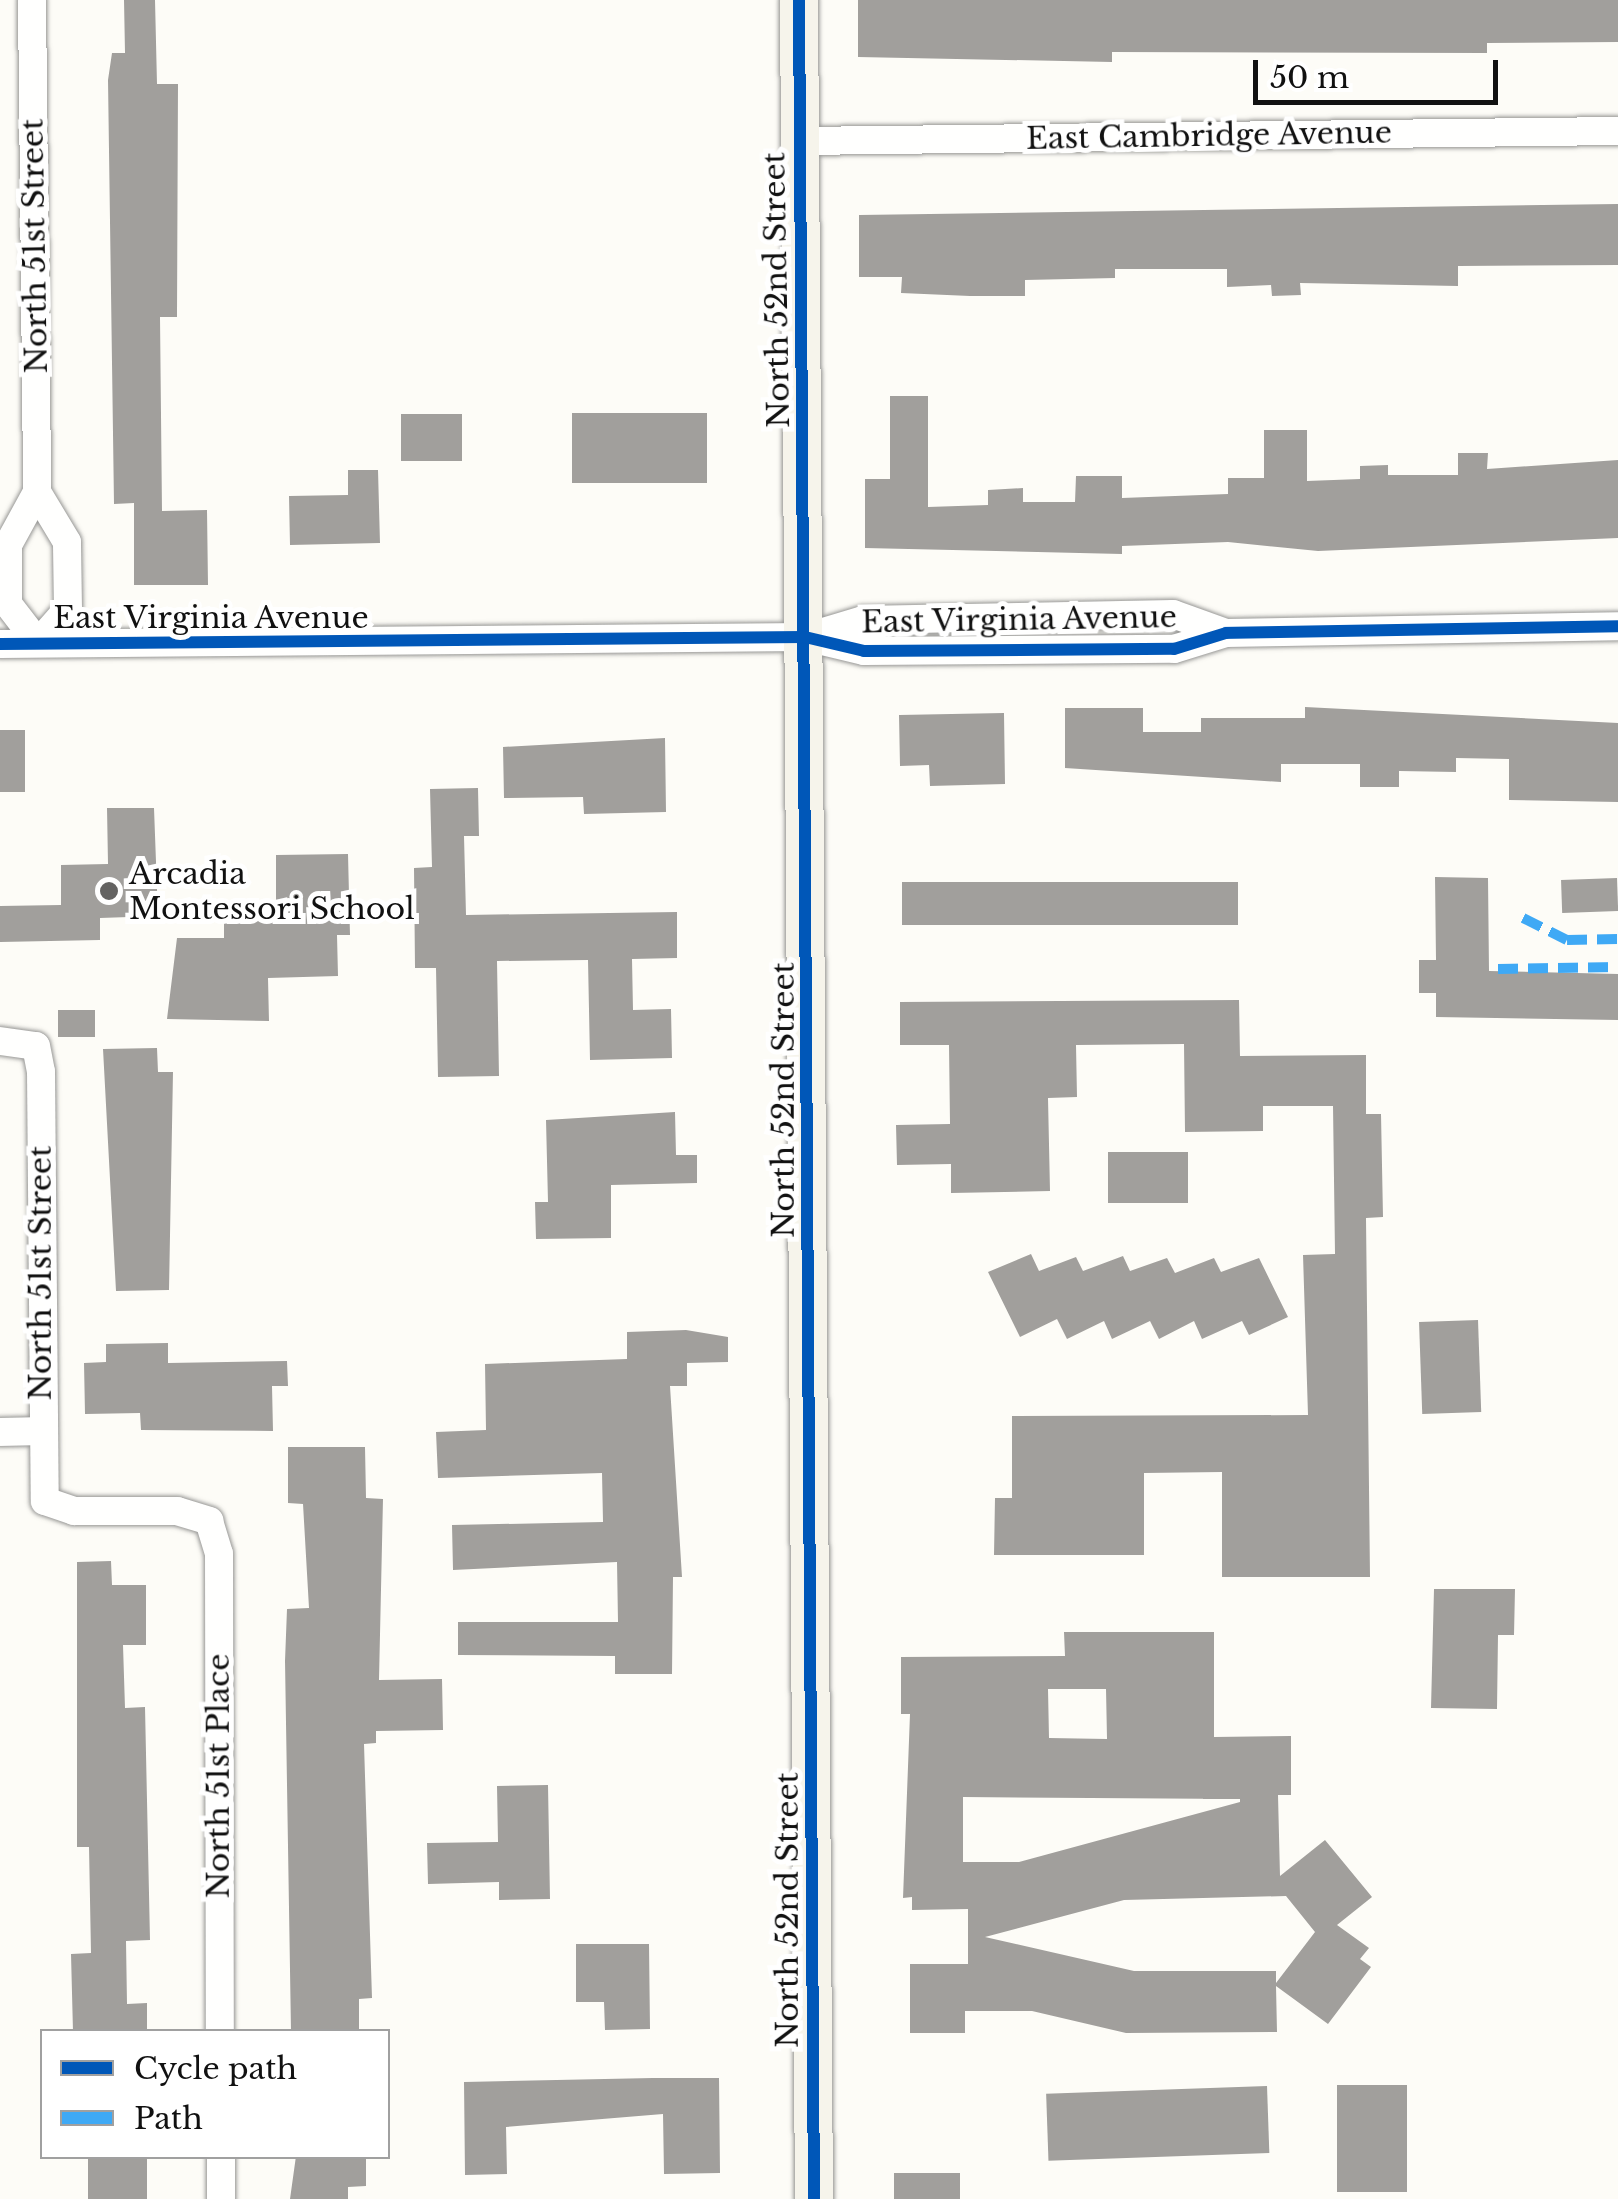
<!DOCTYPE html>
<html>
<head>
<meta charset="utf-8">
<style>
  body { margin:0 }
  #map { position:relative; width:1618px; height:2199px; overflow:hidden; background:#fdfcf7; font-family:"Libre Baskerville",serif }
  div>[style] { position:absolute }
  .building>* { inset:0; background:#a19f9c; transform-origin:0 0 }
  .roads { filter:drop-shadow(0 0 2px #979795) drop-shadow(0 0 2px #979795) }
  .street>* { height:28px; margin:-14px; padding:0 14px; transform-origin:14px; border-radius:14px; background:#fffffe }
  .secondary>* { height:38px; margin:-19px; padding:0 19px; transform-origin:19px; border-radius:19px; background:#f6f4eb }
  .quiet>* { height:10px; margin-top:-5px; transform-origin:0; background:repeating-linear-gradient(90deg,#3fa9f5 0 20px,transparent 0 30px) }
  .cycleway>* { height:12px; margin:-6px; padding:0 6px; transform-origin:6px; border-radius:6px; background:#0057b8 }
  .dots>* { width:28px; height:28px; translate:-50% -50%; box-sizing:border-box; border:5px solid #fff; border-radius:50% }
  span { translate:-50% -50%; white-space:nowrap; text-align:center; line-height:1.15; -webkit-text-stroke:10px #fff; paint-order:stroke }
  .street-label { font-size:30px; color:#111 }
  .poi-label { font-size:30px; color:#111 }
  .left { translate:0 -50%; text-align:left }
  .legend { position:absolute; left:40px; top:2029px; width:350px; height:130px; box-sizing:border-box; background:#fff; border:2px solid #a0a0a0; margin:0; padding:12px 18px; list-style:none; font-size:30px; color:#111 }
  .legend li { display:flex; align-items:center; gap:20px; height:50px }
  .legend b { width:50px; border:2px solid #a0a0a0 }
  .scale { position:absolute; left:1253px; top:60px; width:245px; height:45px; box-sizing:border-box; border:5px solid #111; border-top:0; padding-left:12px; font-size:30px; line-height:35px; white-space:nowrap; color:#111; -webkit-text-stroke:8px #fff; paint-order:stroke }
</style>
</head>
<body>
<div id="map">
  <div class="building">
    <i style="clip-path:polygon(124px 0,155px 0,157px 84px,178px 84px,177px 317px,160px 317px,162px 511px,207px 510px,208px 585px,134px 585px,134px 503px,114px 504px,108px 80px,112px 53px,125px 53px)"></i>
    <i style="clip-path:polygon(858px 0,1618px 0,1618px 42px,1487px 43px,1487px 53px,1112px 52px,1112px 62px,858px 57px)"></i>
    <i style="clip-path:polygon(1618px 204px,1618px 265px,1458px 266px,1458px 286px,1300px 283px,1301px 295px,1272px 296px,1271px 285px,1227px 287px,1227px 269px,1115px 269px,1115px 278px,1025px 280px,1025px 296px,970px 296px,901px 293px,902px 277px,859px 277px,859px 215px)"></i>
    <i style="clip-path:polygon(890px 396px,928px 396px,928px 507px,988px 505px,988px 490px,1023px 488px,1023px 502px,1075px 502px,1076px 476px,1122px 476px,1122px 498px,1228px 494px,1228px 478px,1264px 478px,1264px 430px,1307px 430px,1307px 481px,1360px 479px,1360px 466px,1388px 465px,1388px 475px,1458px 475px,1458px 453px,1488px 453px,1487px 469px,1618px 460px,1618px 538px,1318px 551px,1228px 542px,1122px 546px,1122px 554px,865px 548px,865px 479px,890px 479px)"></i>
    <i style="left:707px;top:413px;width:70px;height:135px;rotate:90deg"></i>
    <i style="left:462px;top:414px;width:47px;height:61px;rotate:90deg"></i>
    <i style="clip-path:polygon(348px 470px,378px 470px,380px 543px,290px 545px,289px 496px,348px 495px)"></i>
    <i style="clip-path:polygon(1305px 707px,1618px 723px,1618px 802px,1509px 800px,1509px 759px,1456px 758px,1456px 772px,1399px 771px,1399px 787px,1360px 787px,1360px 764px,1281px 764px,1281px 782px,1065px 768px,1065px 708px,1143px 708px,1143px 732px,1201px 732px,1201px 718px,1305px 718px)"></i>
    <i style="clip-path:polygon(1004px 713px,1005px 784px,930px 786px,929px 765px,900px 766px,899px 715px)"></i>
    <i style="left:0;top:730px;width:25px;height:62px"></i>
    <i style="clip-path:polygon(665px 738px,666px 812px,584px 814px,583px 797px,504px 798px,503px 747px)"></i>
    <i style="clip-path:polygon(478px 788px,479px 836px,464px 836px,466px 915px,677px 912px,677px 958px,632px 959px,633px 1010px,671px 1009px,672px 1058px,590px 1060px,588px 960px,497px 961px,499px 1076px,438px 1077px,436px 968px,415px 968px,414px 868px,432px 867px,430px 789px)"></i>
    <i style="clip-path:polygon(107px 808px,154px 808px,158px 916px,100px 918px,100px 940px,0 942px,0 906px,61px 905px,61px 865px,108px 864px)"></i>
    <i style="clip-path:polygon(348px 854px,350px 935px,337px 935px,338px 976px,268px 978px,269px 1021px,167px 1019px,177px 938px,224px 938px,224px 910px,276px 910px,276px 855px)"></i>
    <i style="clip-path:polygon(1435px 877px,1488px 878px,1489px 971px,1618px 974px,1618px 1020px,1436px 1017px,1436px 993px,1419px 993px,1419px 960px,1436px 960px)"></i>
    <i style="left:1617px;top:878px;width:33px;height:56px;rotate:88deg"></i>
    <i style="left:1238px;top:882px;width:43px;height:336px;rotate:90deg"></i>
    <i style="clip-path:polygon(1239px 1000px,1240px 1056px,1366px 1055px,1366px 1114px,1381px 1114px,1383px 1217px,1366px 1218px,1370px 1577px,1222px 1577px,1222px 1472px,1144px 1473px,1144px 1555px,994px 1555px,995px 1498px,1012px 1498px,1012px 1416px,1308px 1415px,1303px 1255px,1335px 1254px,1333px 1106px,1263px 1106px,1263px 1131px,1185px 1132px,1184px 1044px,1076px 1045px,1077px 1097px,1048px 1098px,1050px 1191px,951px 1193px,951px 1164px,897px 1165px,896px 1125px,950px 1124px,949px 1045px,900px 1045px,900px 1002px)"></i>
    <i style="left:58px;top:1010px;width:37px;height:27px"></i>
    <i style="clip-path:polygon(157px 1048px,158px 1072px,173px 1072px,169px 1290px,116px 1291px,103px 1049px)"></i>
    <i style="clip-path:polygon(675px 1112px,676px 1155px,697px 1155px,697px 1183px,611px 1185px,611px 1238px,536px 1239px,535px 1202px,548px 1202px,546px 1120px)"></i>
    <i style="left:1188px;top:1152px;width:51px;height:80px;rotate:90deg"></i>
    <i style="clip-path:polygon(1031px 1254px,1039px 1271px,1076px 1257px,1083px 1271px,1123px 1256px,1130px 1271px,1167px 1258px,1175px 1273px,1214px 1258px,1221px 1272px,1259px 1258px,1288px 1317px,1249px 1335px,1242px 1321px,1202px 1339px,1194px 1321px,1159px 1339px,1150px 1321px,1112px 1339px,1104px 1321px,1067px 1339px,1057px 1319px,1020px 1337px,988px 1272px)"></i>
    <i style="left:1478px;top:1320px;width:92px;height:59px;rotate:88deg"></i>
    <i style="clip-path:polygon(686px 1330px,728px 1337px,728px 1362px,687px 1363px,687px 1386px,670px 1386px,682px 1577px,673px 1577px,672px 1674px,615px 1674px,615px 1656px,458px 1655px,458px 1622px,618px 1622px,617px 1562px,453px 1570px,452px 1525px,603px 1522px,602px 1473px,438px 1478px,436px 1432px,486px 1430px,485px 1364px,627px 1359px,627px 1332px)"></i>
    <i style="clip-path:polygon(168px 1343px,168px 1363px,287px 1361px,288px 1386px,272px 1386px,273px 1431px,141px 1430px,140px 1413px,85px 1414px,84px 1363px,106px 1362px,106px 1344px)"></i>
    <i style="clip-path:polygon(288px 1447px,365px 1447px,366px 1498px,383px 1499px,379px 1680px,442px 1679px,443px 1730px,376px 1731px,376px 1743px,364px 1744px,372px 1998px,359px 1999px,359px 2032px,291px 2032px,285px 1661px,287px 1609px,309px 1608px,303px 1504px,288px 1503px)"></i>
    <i style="clip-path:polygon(111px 1561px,112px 1585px,146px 1585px,146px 1645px,123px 1645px,125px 1708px,145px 1707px,150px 1940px,126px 1941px,127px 2004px,147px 2003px,147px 2032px,73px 2032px,71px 1954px,91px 1953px,89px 1847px,77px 1847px,77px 1562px)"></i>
    <i style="clip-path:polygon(1434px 1589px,1515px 1589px,1514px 1635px,1498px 1635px,1497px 1709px,1431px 1708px)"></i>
    <i style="clip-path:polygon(evenodd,1064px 1632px,1214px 1632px,1214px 1737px,1291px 1736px,1291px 1795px,1278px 1795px,1280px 1876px,1325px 1840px,1372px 1897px,1337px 1925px,1369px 1948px,1360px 1959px,1371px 1967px,1328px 2024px,1276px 1986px,1277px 2032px,1126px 2033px,1032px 2011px,965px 2011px,965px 2033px,910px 2033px,910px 1964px,968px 1964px,968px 1909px,912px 1910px,912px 1897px,903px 1898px,910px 1714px,901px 1714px,901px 1657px,1065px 1656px,1064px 1632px,1048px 1689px,1106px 1689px,1107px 1739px,1049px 1738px,1048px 1689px,1064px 1632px,963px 1797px,1240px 1799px,1240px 1802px,1019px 1862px,963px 1862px,963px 1797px,1064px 1632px,1286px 1896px,1315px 1932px,1276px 1983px,1276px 1971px,1134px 1971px,985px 1937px,1124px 1900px,1286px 1896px)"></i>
    <i style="clip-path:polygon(548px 1785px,550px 1899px,499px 1900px,499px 1882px,428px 1884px,427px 1843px,498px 1842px,497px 1786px)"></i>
    <i style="clip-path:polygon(576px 1944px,649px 1944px,650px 2029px,605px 2030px,604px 2002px,576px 2002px)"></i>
    <i style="clip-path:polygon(653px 2078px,719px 2078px,720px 2173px,664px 2174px,663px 2114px,506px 2127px,507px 2174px,465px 2175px,464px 2082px)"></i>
    <i style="left:1337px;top:2085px;width:70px;height:107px"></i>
    <i style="left:1267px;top:2086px;width:67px;height:221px;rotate:88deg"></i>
    <i style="left:88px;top:2156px;width:59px;height:43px"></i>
    <i style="clip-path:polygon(296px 2156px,366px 2156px,366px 2186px,348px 2187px,348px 2199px,290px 2199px)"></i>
    <i style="left:894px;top:2173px;width:66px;height:26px"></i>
  </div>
  <div class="roads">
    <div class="street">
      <i style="left:32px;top:0;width:492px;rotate:89.4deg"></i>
      <i style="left:37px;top:492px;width:60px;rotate:118.7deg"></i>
      <i style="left:8px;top:545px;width:59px;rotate:90deg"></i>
      <i style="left:8px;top:604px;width:49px;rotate:52.4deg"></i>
      <i style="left:38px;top:643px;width:45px;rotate:-48.6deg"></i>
      <i style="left:68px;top:609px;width:67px;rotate:-90.9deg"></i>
      <i style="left:67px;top:542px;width:58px;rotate:-121deg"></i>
      <i style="left:800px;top:141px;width:818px;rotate:-0.7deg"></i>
      <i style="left:807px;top:637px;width:59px;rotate:-16.9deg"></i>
      <i style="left:863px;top:620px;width:310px;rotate:-1.1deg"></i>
      <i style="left:1173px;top:614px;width:56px;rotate:19.7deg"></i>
      <i style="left:0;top:644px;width:805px;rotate:-0.5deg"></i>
      <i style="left:805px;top:637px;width:61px;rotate:13.3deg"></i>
      <i style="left:864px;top:651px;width:310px;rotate:-0.4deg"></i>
      <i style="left:1174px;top:649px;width:54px;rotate:-17.1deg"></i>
      <i style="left:1226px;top:633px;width:392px;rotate:-1deg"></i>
      <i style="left:0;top:1041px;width:36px;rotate:8deg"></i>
      <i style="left:36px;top:1046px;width:26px;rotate:79deg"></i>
      <i style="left:41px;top:1072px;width:429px;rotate:89.5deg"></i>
      <i style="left:45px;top:1501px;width:31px;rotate:19deg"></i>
      <i style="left:74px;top:1511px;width:103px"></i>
      <i style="left:177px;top:1511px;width:34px;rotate:17deg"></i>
      <i style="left:209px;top:1521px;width:34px;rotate:73deg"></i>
      <i style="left:219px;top:1554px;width:478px;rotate:89.9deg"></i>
      <i style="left:0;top:1432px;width:41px;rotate:-1.4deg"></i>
      <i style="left:221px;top:2156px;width:43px;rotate:90deg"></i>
    </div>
    <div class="secondary">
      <i style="left:799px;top:0;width:2199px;rotate:89.61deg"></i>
    </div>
  </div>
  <div class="quiet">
    <i style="left:1523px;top:918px;width:49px;rotate:26.6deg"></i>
    <i style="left:1567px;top:940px;width:51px;rotate:-1.1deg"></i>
    <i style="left:1498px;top:969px;width:120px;rotate:-1deg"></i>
  </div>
  <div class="cycleway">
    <i style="left:799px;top:0;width:2199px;rotate:89.61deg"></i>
    <i style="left:0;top:644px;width:805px;rotate:-0.5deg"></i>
    <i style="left:805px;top:637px;width:61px;rotate:13.3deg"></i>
    <i style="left:864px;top:651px;width:310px;rotate:-0.4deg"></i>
    <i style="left:1174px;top:649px;width:54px;rotate:-17.1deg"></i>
    <i style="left:1226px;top:633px;width:392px;rotate:-1deg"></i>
  </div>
  <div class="dots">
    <i style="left:109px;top:891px;background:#646362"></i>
  </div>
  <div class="street-label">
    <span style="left:1209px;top:136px;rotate:-1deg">East Cambridge Avenue</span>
    <span style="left:35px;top:246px;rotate:-91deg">North 51st Street</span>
    <span style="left:777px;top:290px;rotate:-91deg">North 52nd Street</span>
    <span style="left:211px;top:618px">East Virginia Avenue</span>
    <span style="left:1019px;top:620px;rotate:-1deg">East Virginia Avenue</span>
    <span style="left:784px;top:1100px;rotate:-90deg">North 52nd Street</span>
    <span style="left:41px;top:1273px;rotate:-90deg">North 51st Street</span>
    <span style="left:219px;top:1776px;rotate:-90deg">North 51st Place</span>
    <span style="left:788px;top:1910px;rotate:-90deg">North 52nd Street</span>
  </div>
  <div class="poi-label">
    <span class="left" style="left:129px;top:891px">Arcadia<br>Montessori School</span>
  </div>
  <ul class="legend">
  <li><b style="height:12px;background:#0057b8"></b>Cycle path</li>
  <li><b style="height:12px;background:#3fa9f5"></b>Path</li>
  </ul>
  <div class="scale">50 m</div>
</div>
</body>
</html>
